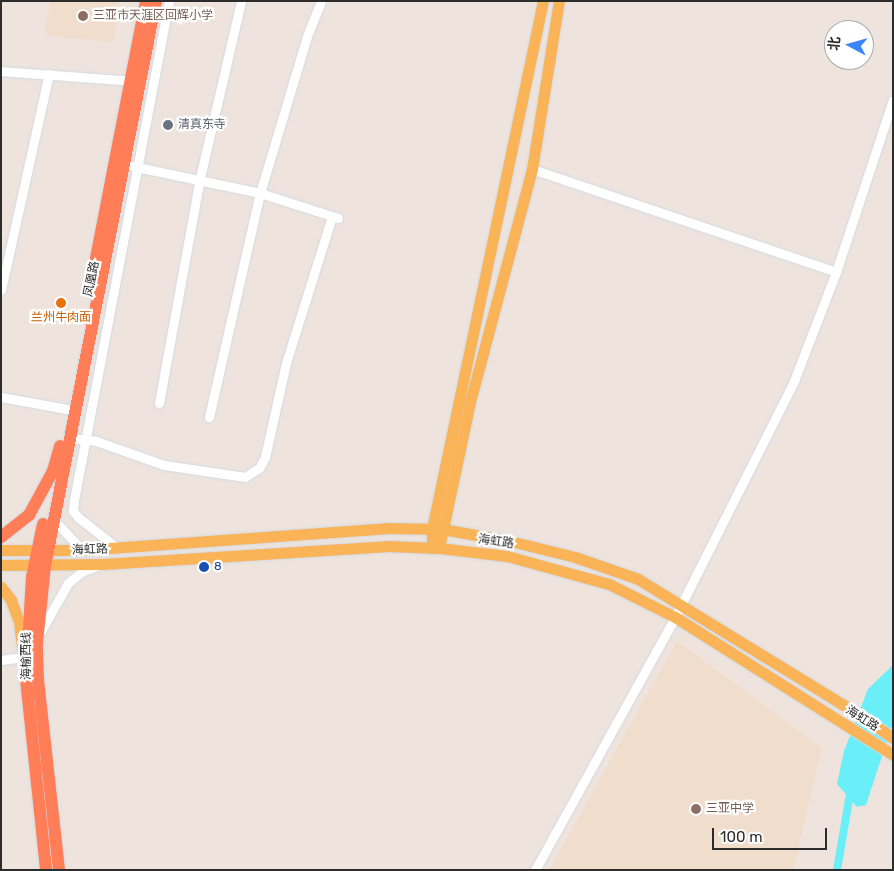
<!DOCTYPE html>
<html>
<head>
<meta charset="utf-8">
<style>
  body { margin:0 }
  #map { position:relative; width:894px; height:871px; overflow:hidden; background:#eee4dd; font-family:Rubik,"Noto Sans SC",sans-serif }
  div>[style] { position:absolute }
  .education>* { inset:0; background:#f1ddcc }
  .water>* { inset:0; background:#6aeef7 }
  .canal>* { height:8px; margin:-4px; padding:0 4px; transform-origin:4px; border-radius:4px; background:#6aeef7 }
  .roads { filter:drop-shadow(0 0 1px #d2dae5) drop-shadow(0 0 1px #d2dae5) }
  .minor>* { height:9px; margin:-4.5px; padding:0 4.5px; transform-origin:4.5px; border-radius:4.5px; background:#fff }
  .major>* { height:11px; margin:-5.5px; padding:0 5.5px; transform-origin:5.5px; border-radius:5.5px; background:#fab357 }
  .highway>* { height:12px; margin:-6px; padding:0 6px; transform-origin:6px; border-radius:6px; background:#ff7e58 }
  .dots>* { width:14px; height:14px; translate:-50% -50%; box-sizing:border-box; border:2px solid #fff; border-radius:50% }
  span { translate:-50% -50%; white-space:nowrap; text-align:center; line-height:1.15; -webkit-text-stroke:4.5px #fff; paint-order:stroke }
  .education-label { font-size:12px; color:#785e54 }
  .left { translate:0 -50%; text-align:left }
  .worship-label { font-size:12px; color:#5b616d }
  .street-label { font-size:12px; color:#2c2c2c }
  .food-label { font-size:12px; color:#c56008 }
  .transit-label { font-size:12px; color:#164399 }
  .frame { position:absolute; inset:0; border:2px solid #2c2c2c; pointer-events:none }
  .north { position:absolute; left:824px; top:20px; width:50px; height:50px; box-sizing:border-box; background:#fff; border:1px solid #ababab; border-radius:50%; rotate:276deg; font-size:14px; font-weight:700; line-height:20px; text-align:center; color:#2c2c2c }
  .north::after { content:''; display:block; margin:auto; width:18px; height:22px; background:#3a86ff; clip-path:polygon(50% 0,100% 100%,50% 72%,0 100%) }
  .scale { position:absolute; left:712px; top:828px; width:115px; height:22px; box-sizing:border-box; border:2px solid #2c2c2c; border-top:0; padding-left:6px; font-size:15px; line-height:18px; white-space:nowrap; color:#2c2c2c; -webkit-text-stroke:4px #fff; paint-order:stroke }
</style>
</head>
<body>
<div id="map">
  <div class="education">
    <i style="clip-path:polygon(50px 1px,120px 1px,113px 42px,48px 36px,45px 31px)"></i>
    <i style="clip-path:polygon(677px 641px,822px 748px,793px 870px,549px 870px)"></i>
  </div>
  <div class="water">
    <i style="clip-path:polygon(893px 665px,893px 723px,866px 805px,857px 807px,837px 784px,844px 751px,868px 689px)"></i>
  </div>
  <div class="canal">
    <i style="left:837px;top:870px;width:83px;rotate:-80.3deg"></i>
  </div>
  <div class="roads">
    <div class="minor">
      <i style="left:1px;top:71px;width:133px;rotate:4.3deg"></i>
      <i style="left:132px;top:166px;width:131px;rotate:11.9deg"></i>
      <i style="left:260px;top:193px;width:82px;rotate:17.8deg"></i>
      <i style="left:532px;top:169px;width:321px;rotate:18.7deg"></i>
      <i style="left:1px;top:290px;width:221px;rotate:-77.5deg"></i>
      <i style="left:1px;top:397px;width:67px;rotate:10.3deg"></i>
      <i style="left:159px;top:403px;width:225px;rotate:-79.7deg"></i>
      <i style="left:199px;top:182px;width:186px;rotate:-76.9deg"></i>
      <i style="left:209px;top:417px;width:230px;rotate:-77.2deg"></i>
      <i style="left:260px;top:193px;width:164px;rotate:-73.3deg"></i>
      <i style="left:307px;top:36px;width:38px;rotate:-68deg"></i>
      <i style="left:69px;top:438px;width:27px;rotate:6deg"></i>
      <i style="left:96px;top:441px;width:72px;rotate:19.4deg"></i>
      <i style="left:164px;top:465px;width:82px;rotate:8.4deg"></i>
      <i style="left:245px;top:477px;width:17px;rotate:-33deg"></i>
      <i style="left:259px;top:468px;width:13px;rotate:-61deg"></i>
      <i style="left:265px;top:457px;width:96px;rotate:-77.4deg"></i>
      <i style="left:286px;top:363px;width:154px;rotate:-72.6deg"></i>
      <i style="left:53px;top:519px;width:42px;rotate:46.9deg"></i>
      <i style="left:116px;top:547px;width:47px;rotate:-141.9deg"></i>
      <i style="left:79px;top:518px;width:9px;rotate:-131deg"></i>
      <i style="left:73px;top:511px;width:11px;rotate:-85deg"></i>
      <i style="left:74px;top:500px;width:508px;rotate:-79.22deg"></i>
      <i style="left:41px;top:631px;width:55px;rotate:-60.6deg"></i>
      <i style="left:68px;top:583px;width:17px;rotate:-40deg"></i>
      <i style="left:81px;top:572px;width:17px;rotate:-21deg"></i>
      <i style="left:1px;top:660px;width:22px;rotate:-8deg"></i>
      <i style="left:535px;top:870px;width:289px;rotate:-61deg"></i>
      <i style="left:675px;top:617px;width:264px;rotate:-63.2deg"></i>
      <i style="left:794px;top:381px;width:117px;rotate:-68.9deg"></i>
      <i style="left:836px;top:272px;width:181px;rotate:-71.7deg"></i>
    </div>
    <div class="major">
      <i style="left:432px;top:548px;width:19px;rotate:-90deg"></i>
      <i style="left:432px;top:529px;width:540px;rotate:-78.13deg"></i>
      <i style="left:439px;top:548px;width:149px;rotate:-78deg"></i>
      <i style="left:470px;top:402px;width:241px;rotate:-75.1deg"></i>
      <i style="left:532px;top:169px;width:170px;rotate:-80.9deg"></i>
      <i style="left:1px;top:550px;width:81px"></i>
      <i style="left:82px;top:550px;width:305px;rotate:-4.1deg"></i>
      <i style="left:386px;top:528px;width:56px;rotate:1deg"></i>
      <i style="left:442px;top:529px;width:69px;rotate:10deg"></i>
      <i style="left:510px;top:541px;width:67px;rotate:13.8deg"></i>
      <i style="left:575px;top:557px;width:67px;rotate:19.2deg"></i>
      <i style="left:638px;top:579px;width:257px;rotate:31.5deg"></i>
      <i style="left:857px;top:713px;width:44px;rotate:34.8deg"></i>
      <i style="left:1px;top:565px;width:102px;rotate:-0.6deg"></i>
      <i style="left:103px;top:564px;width:284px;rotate:-3.6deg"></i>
      <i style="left:386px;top:546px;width:53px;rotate:2.2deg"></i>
      <i style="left:439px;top:548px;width:68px;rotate:6.7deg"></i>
      <i style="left:507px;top:556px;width:106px;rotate:15.4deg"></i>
      <i style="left:609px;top:584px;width:74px;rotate:26.6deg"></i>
      <i style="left:675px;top:617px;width:258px;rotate:32.3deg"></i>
      <i style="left:1px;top:587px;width:16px;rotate:52deg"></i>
      <i style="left:11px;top:600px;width:23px;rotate:70deg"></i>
      <i style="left:19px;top:622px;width:38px;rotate:83deg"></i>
    </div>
    <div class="highway">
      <i style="left:92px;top:279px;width:283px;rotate:-79deg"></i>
      <i style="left:43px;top:524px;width:54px;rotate:101.7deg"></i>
      <i style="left:32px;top:577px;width:102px;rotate:93.4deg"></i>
      <i style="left:26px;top:679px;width:192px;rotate:84deg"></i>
      <i style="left:1px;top:537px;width:36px;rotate:-38deg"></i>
      <i style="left:29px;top:515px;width:50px;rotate:-61.4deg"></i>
      <i style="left:53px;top:471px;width:26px;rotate:-74deg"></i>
      <i style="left:59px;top:870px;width:191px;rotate:-96.3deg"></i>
      <i style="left:38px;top:680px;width:37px;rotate:-92deg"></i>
      <i style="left:37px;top:643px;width:77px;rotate:-84.1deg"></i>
      <i style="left:45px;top:566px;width:576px;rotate:-78.89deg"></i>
    </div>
  </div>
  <div class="dots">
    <i style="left:83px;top:16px;background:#8d6e63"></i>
    <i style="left:168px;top:125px;background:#6b7280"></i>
    <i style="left:61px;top:303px;background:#e8710a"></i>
    <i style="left:204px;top:567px;background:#1a4fb4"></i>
    <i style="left:696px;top:809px;background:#8d6e63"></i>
  </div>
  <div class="education-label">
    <span class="left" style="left:93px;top:16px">三亚市天涯区回辉小学</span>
    <span class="left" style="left:706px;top:809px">三亚中学</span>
  </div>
  <div class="worship-label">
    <span class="left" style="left:178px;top:125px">清真东寺</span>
  </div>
  <div class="street-label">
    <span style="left:92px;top:279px;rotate:-79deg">凤凰路</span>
    <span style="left:496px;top:542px;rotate:8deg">海虹路</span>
    <span style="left:90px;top:550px;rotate:-2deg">海虹路</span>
    <span style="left:27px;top:656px;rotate:-90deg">海榆西线</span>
    <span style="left:862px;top:719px;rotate:32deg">海虹路</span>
  </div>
  <div class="food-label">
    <span style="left:61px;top:318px">兰州牛肉面</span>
  </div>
  <div class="transit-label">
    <span class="left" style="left:214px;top:567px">8</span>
  </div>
  <div class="frame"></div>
  <div class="north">北</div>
  <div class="scale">100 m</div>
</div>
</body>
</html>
